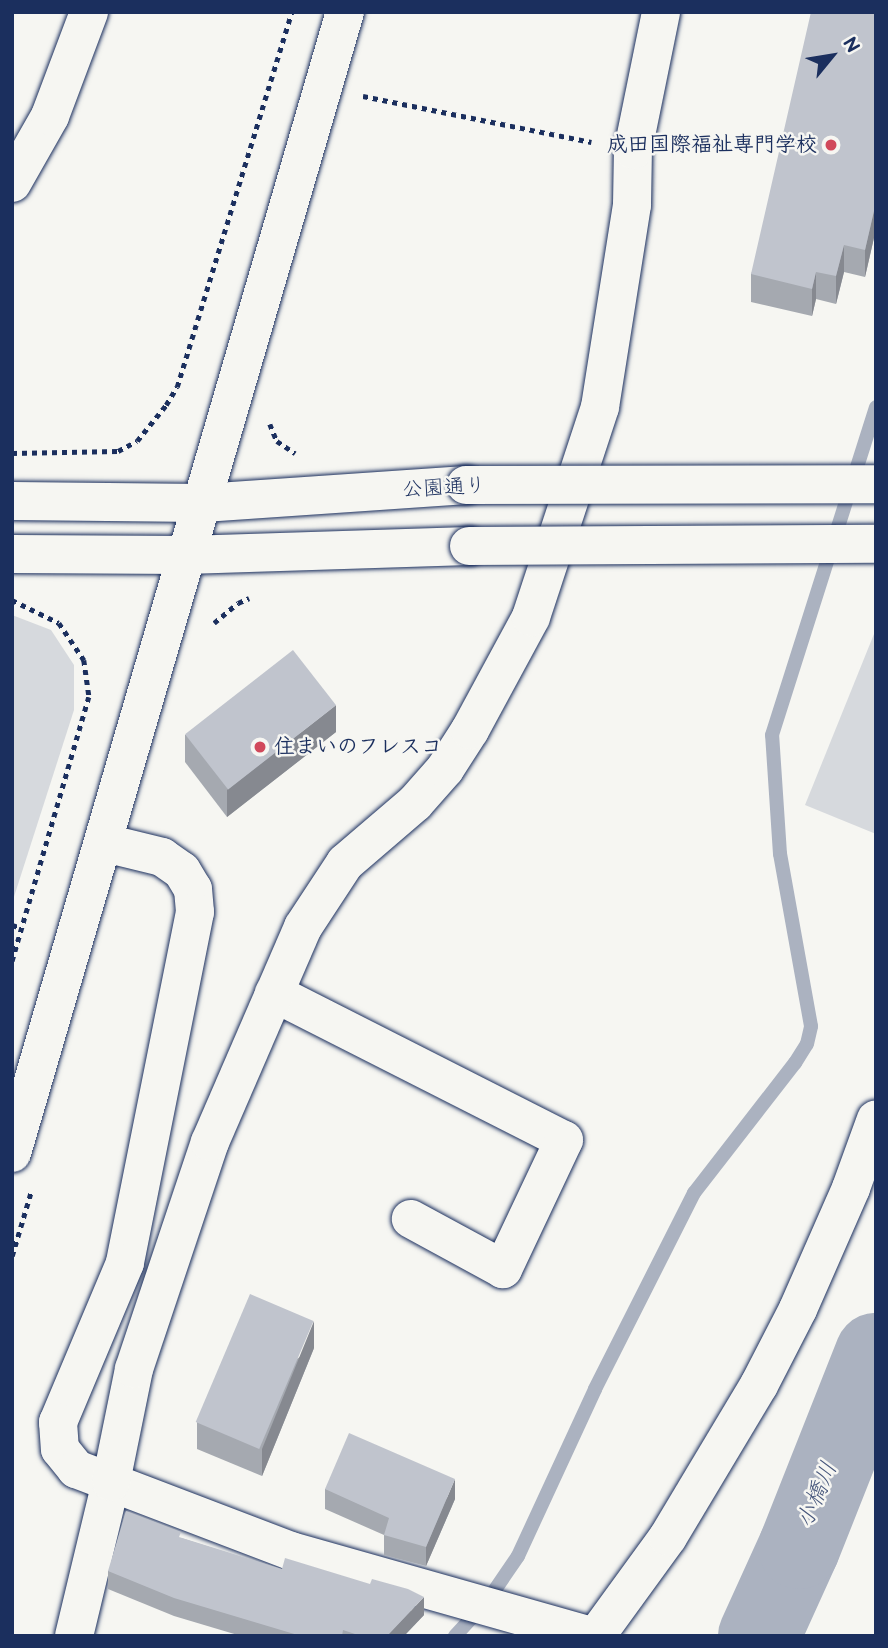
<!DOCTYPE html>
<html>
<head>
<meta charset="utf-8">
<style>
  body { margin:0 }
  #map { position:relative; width:888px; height:1648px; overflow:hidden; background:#f6f6f2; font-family:"Balsamiq Sans","Klee One",sans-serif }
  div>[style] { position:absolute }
  .green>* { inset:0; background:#d6d9dd }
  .stream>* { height:14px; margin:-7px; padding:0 7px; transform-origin:7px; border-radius:7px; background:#abb2c0 }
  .river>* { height:82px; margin:-41px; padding:0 41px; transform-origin:41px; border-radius:41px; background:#abb2c0 }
  .path>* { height:4.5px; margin-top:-2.25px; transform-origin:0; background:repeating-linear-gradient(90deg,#1b2f5e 0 5px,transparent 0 10px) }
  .roads { filter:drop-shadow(0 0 2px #1b2f5e) drop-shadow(0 0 2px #1b2f5e) }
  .minor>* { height:38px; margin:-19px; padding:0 19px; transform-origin:19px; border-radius:19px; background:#f6f6f2 }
  .tertiary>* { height:38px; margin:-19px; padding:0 19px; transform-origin:19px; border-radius:19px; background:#f6f6f2 }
  .bridges { filter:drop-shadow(0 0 2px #1b2f5e) drop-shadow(0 0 2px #1b2f5e) }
  .tertiary-bridge>* { height:38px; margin:-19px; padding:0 19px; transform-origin:19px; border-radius:19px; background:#f6f6f2 }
  .wall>* { inset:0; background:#a5a9b0 }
  .shaded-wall>* { inset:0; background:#868990 }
  .building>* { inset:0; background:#c0c4cd; transform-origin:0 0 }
  .dots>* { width:19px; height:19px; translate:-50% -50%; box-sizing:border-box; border:4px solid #f6f6f2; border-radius:50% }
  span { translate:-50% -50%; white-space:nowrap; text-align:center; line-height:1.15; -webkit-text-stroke:5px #f6f6f2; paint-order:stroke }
  .poi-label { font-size:21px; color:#1b2f5e; font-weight:700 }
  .right { translate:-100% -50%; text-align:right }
  .left { translate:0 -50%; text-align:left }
  .street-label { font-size:21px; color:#1b2f5e }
  .water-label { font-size:23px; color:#46567b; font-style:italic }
  .frame { position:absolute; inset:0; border:14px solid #1b2f5e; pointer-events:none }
  .north { position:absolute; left:797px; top:21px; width:70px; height:70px; -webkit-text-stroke:5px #f6f6f2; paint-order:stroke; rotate:60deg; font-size:19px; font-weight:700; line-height:28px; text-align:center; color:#1b2f5e }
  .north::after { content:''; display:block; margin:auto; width:24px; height:32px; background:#1b2f5e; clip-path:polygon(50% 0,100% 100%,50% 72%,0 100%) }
</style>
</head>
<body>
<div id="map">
  <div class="green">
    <i style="clip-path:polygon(12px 615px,51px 630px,74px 665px,74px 710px,12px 903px)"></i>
    <i style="clip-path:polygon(876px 629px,876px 834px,805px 805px)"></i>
  </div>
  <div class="stream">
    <i style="left:455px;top:1636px;width:49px;rotate:-47.5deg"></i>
    <i style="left:488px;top:1600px;width:53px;rotate:-55.7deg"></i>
    <i style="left:518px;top:1556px;width:184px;rotate:-65.2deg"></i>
    <i style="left:595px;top:1389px;width:220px;rotate:-63.2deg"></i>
    <i style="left:694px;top:1193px;width:165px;rotate:-52.2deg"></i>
    <i style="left:795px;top:1063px;width:22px;rotate:-58deg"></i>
    <i style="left:807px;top:1044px;width:18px;rotate:-77deg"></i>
    <i style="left:811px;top:1026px;width:175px;rotate:-100.2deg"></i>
    <i style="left:780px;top:854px;width:119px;rotate:-93.8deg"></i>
    <i style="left:772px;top:735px;width:344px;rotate:-72.4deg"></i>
  </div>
  <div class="river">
    <i style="left:759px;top:1636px;width:97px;rotate:-65.6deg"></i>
    <i style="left:799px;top:1548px;width:209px;rotate:-68.4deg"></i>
  </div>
  <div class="path">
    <i style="left:363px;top:96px;width:233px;rotate:11.4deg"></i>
    <i style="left:270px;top:424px;width:18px;rotate:68deg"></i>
    <i style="left:277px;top:441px;width:22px;rotate:34deg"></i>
    <i style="left:12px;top:453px;width:106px;rotate:-1.1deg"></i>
    <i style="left:118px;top:451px;width:21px;rotate:-28deg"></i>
    <i style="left:137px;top:441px;width:46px;rotate:-51.1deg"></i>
    <i style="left:166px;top:405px;width:21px;rotate:-59deg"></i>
    <i style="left:177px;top:387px;width:392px;rotate:-73deg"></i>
    <i style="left:12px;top:600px;width:52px;rotate:26.1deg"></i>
    <i style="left:59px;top:623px;width:45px;rotate:56deg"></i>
    <i style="left:84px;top:660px;width:37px;rotate:82deg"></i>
    <i style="left:89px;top:697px;width:276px;rotate:106.2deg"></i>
    <i style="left:214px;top:623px;width:31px;rotate:-40deg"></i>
    <i style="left:238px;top:603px;width:12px;rotate:-24deg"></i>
    <i style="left:12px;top:925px;width:10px;rotate:17deg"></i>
    <i style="left:12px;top:1256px;width:67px;rotate:-73.5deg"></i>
  </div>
  <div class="roads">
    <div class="minor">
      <i style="left:12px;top:183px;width:77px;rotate:-60.4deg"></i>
      <i style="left:50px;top:116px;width:111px;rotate:-69.4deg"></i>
      <i style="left:105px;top:843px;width:59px;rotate:13.8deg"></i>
      <i style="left:162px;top:857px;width:24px;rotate:35deg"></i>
      <i style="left:182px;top:871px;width:21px;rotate:59deg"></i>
      <i style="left:193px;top:889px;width:23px;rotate:85deg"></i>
      <i style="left:195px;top:912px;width:358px;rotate:101.3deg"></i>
      <i style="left:125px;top:1263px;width:173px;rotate:112.8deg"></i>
      <i style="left:58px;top:1422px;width:27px;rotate:86deg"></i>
      <i style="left:60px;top:1449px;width:26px;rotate:51deg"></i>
      <i style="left:76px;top:1469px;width:230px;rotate:20.9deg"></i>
      <i style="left:291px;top:1551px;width:313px;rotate:15.8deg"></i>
      <i style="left:274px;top:993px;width:325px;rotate:26.9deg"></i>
      <i style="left:564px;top:1140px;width:143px;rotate:115.3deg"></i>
      <i style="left:503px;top:1269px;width:105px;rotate:-151.5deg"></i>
      <i style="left:74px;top:1636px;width:158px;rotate:-76.5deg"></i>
      <i style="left:111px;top:1482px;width:115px;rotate:-78.5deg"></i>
      <i style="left:134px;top:1369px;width:239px;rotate:-71.5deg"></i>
      <i style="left:210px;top:1142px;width:234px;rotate:-66.6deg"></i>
      <i style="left:303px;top:927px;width:77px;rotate:-56.7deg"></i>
      <i style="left:345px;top:863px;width:92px;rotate:-40.6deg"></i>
      <i style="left:415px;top:803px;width:45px;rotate:-48.6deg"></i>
      <i style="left:445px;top:769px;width:46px;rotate:-57.3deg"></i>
      <i style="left:470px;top:730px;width:128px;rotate:-61.6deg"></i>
      <i style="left:531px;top:617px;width:221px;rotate:-71.8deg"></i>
      <i style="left:600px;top:407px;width:205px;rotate:-81deg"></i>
      <i style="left:632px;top:205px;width:55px;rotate:-89deg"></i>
      <i style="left:633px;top:150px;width:141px;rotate:-78.5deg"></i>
      <i style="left:596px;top:1636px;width:122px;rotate:-54deg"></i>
      <i style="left:668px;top:1537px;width:177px;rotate:-59.1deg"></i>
      <i style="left:759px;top:1385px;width:85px;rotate:-62.8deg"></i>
      <i style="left:798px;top:1309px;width:132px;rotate:-66.3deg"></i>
      <i style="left:851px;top:1188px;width:73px;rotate:-70.1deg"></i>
    </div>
    <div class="tertiary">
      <i style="left:12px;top:501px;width:191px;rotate:0.6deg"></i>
      <i style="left:203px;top:503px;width:264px;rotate:-3.9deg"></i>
      <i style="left:12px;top:554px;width:174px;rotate:0.3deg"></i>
      <i style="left:186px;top:555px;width:283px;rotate:-1.8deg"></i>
      <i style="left:12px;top:1153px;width:1189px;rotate:-73.73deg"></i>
    </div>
  </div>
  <div class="bridges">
    <div class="tertiary-bridge">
      <i style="left:466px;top:485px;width:410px;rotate:-0.1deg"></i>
      <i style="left:469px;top:546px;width:407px;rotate:-0.3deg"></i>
    </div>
  </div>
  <div class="wall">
    <i style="clip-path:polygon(876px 12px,876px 229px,865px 277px,844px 272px,836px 304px,816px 299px,812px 316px,751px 302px,751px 274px)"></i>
    <i style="clip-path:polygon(336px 732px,227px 817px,185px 762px,185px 735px)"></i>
    <i style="clip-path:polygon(314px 1348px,262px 1476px,197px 1449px,197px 1422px)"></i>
    <i style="clip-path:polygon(325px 1489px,455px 1499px,426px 1566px,384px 1555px,384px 1535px,325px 1509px)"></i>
    <i style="clip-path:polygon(181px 1538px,424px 1615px,404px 1636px,241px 1636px,174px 1616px,108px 1589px,108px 1571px)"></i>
  </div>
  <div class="shaded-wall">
    <i style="clip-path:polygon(876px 202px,876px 229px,865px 277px,865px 250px)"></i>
    <i style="clip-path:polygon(844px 245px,844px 272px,836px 304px,836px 276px)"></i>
    <i style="clip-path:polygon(816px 272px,816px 299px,812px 316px,812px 289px)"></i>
    <i style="clip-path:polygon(336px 705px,336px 732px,227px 817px,227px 790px)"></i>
    <i style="clip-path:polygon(314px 1321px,314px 1348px,262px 1476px,262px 1449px)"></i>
    <i style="clip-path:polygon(455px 1479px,455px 1499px,426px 1566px,426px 1547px)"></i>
    <i style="clip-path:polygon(424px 1597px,424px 1615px,404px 1636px,387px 1636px)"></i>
  </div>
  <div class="building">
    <i style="clip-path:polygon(811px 12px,876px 12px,876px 202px,865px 250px,844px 245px,836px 276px,816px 272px,812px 289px,751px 274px)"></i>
    <i style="left:293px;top:650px;width:70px;height:137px;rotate:52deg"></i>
    <i style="left:250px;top:1294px;width:69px;height:139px;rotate:23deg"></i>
    <i style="clip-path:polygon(349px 1433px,455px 1479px,426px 1547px,384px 1535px,389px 1518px,325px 1489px)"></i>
    <i style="clip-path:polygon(126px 1511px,181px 1532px,179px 1537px,282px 1569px,285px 1558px,370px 1584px,372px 1579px,408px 1589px,424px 1597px,387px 1636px,361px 1636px,343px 1630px,342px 1636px,301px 1636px,174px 1598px,108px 1571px)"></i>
  </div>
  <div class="dots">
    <i style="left:831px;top:145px;background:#d1495b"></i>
    <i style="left:260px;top:747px;background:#d1495b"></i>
  </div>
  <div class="poi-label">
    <span class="right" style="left:817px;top:145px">成田国際福祉専門学校</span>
    <span class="left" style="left:274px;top:747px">住まいのフレスコ</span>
  </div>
  <div class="street-label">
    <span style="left:444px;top:488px;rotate:-3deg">公園通り</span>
  </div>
  <div class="water-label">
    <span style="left:817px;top:1495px;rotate:-67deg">小橋川</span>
  </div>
  <div class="frame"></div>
  <div class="north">N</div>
</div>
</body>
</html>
